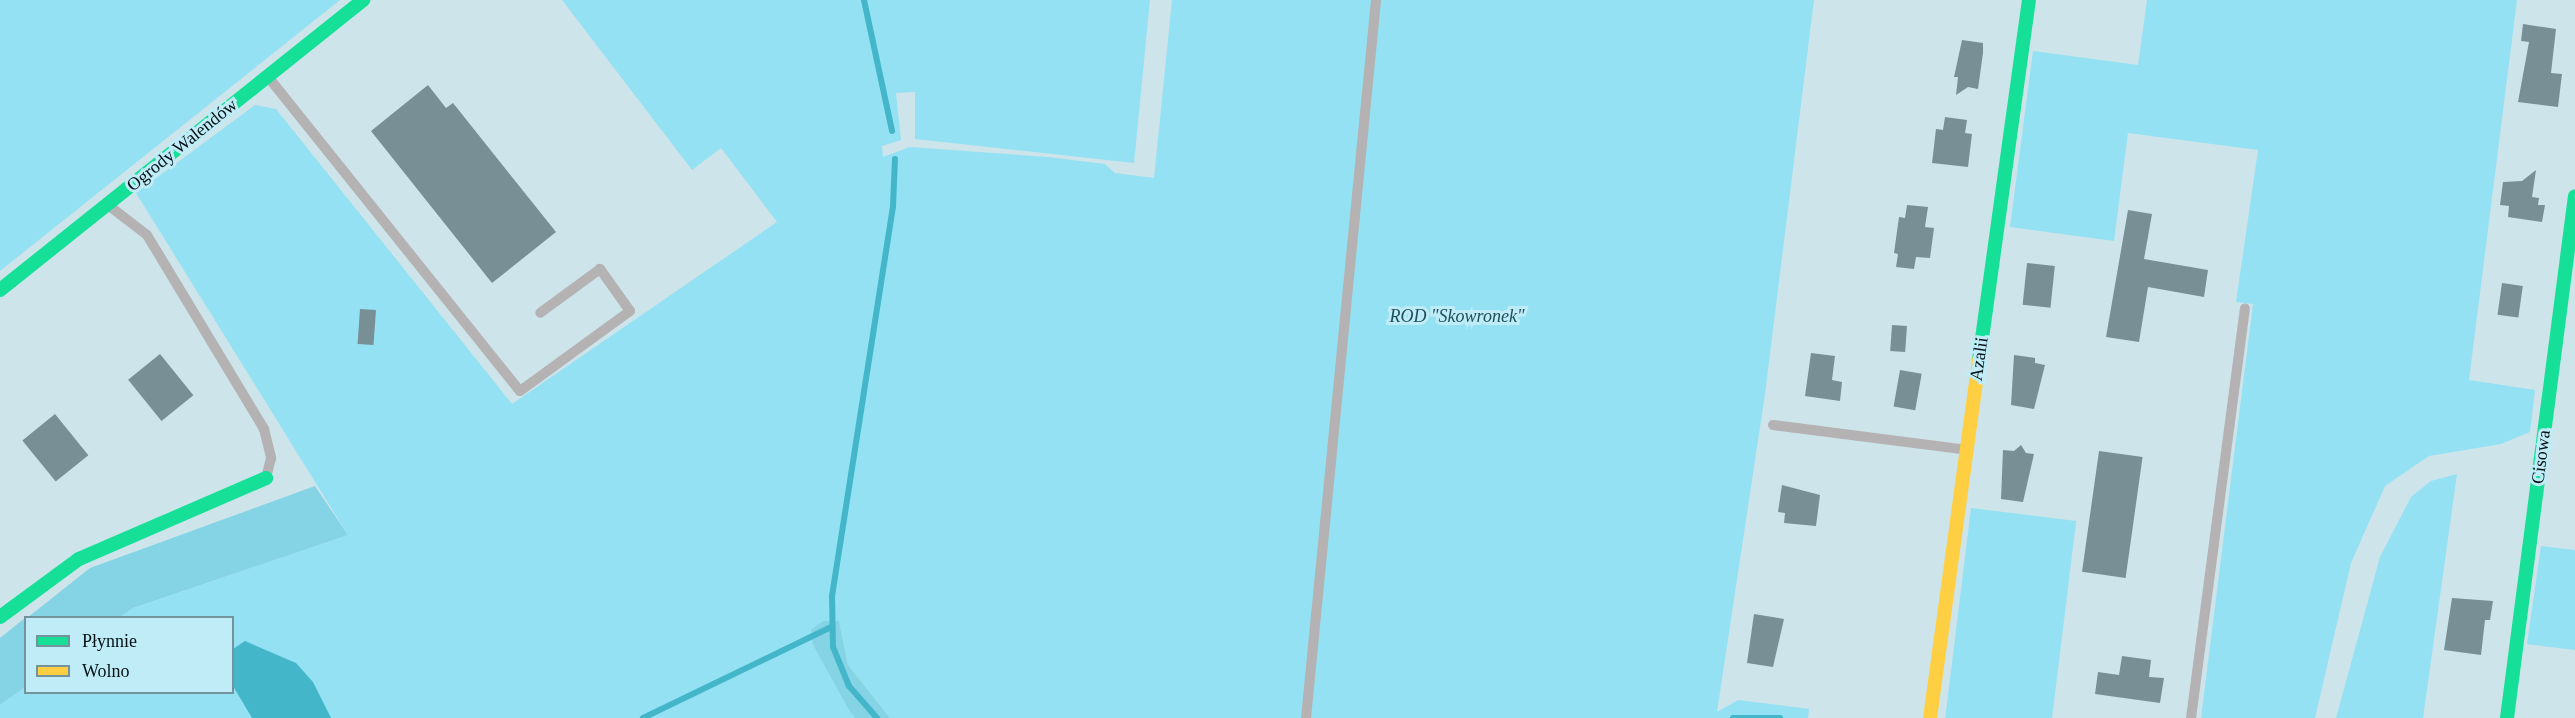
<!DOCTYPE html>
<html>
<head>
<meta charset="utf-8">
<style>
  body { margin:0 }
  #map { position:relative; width:2575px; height:718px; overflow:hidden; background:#cde4ea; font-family:Georgia,serif }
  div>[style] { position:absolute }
  .green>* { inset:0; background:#94e1f3; transform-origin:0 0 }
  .forest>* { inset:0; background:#84d4e6 }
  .water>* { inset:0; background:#43b6ca }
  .stream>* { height:6px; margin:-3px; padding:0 3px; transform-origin:3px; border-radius:3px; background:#43b6ca }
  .building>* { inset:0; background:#788f95; transform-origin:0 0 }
  .lane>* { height:10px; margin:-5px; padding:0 5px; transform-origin:5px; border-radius:5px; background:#b4b2b3 }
  .fast>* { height:14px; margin:-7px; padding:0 7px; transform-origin:7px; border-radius:7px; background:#16e098 }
  .slow>* { height:14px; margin:-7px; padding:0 7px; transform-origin:7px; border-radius:7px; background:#ffcf43 }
  span { translate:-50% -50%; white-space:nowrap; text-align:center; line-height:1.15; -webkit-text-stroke:6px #c0ecf7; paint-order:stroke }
  .street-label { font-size:18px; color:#031115 }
  .park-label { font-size:18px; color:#1c515c; font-style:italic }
  .legend { position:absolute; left:24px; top:616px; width:210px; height:78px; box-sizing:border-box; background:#c0ecf7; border:2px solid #74949d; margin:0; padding:8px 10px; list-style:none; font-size:18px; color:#031115 }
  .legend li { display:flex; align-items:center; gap:12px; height:30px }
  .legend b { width:30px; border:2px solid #74949d }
</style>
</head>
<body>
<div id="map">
  <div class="green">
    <i style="clip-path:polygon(0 0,340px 0,0 271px)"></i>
    <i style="clip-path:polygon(562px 0,1150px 0,1134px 163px,915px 139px,915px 92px,896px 93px,901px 140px,882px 146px,883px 157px,910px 147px,1048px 157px,1105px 164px,1115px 173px,1154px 178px,1172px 0,1814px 0,1765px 394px,1717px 712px,1738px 700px,1809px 709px,1808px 718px,890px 718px,848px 665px,839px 621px,813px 645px,855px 718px,0 718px,0 705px,25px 687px,26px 692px,232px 692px,232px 618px,120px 617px,133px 608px,348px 535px,136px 193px,255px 105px,276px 109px,512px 404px,777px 222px,721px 148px,692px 170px)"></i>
    <i style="clip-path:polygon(2147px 0,2517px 0,2469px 380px,2535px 390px,2530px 432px,2501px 444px,2429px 456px,2385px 486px,2351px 563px,2315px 718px,2201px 718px,2253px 304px,2236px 302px,2258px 150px,2128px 133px,2114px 241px,2010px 227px,2033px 51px,2138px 65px)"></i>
    <i style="clip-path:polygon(2457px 474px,2423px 718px,2336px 718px,2380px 557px,2411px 497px,2431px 481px)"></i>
    <i style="left:1971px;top:508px;width:106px;height:213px;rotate:7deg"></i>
    <i style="clip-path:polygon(2541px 546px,2575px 550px,2575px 650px,2527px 644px)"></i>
  </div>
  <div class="forest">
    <i style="clip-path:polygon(315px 486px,348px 535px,133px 608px,120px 617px,27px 618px,90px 568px)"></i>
    <i style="clip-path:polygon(25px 618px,25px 687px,0 705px,0 638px)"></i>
    <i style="clip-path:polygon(823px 621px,839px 621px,848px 665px,890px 718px,855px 718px,848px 708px,813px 645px,811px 630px)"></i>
  </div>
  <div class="water">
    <i style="clip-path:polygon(245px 641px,296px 663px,313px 682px,331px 718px,252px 718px,233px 686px,233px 649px)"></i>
  </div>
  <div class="stream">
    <i style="left:864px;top:0;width:134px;rotate:77.9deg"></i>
    <i style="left:643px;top:718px;width:209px;rotate:-25.8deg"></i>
    <i style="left:877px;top:718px;width:43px;rotate:-131.2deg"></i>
    <i style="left:849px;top:686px;width:42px;rotate:-112.3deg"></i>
    <i style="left:833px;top:647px;width:51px;rotate:-91.1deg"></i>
    <i style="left:832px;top:596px;width:395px;rotate:-81.1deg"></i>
    <i style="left:893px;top:206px;width:47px;rotate:-87.6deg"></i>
    <i style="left:1733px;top:718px;width:47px"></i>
  </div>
  <div class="building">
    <i style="clip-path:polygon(2523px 24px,2556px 29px,2551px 73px,2562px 74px,2558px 107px,2518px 102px,2529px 42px,2521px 41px)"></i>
    <i style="clip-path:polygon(1962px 40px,1983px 43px,1983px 53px,1978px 89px,1968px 87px,1956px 95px,1958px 77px,1954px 77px)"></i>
    <i style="clip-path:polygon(428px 85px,446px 108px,453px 103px,556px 232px,492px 283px,371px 131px)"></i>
    <i style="clip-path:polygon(1945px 117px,1967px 120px,1965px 133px,1972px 134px,1968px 167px,1932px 163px,1936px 129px,1943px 130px)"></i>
    <i style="clip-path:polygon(2536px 170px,2532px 197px,2539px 198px,2538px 205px,2545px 205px,2542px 222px,2508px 217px,2509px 206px,2500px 205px,2503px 182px,2522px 181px)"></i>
    <i style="clip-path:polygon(1907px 205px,1928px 207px,1925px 227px,1934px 228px,1930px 258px,1916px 257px,1914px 269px,1896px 267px,1898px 254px,1894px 253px,1899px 217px,1905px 218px)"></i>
    <i style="clip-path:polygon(2128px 210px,2152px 214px,2144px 259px,2208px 270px,2204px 297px,2148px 287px,2139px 342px,2106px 337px)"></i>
    <i style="left:2027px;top:263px;width:28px;height:42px;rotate:6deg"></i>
    <i style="left:2502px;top:283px;width:21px;height:32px;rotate:8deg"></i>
    <i style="left:360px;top:309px;width:16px;height:35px;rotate:4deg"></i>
    <i style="left:1892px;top:325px;width:15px;height:26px;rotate:4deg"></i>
    <i style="clip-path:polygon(1811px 353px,1835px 356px,1832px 380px,1842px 382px,1840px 401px,1805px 396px)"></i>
    <i style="left:160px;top:354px;width:53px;height:41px;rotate:51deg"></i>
    <i style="clip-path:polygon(2014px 355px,2035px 358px,2035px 363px,2045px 365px,2034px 409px,2011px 405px)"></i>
    <i style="left:1900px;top:370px;width:22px;height:37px;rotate:10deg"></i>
    <i style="left:55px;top:414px;width:53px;height:42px;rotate:51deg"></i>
    <i style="clip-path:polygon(2021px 445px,2026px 453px,2034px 454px,2023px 502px,2001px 499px,2003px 450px,2014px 451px)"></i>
    <i style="left:2099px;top:451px;width:44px;height:122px;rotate:8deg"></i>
    <i style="clip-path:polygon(1782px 485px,1820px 495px,1816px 526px,1784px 523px,1785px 513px,1778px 512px)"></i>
    <i style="clip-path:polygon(2452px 598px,2493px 601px,2490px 620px,2485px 620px,2481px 655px,2444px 650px)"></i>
    <i style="clip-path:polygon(1754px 614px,1784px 619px,1773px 667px,1747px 663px)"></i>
    <i style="clip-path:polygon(2122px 656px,2151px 660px,2149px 677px,2164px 678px,2160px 703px,2095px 694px,2098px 672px,2119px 675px)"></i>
  </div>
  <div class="lane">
    <i style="left:269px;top:78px;width:401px;rotate:51.3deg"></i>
    <i style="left:520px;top:391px;width:136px;rotate:-36deg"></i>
    <i style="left:630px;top:311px;width:52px;rotate:-125.5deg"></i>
    <i style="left:600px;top:269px;width:74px;rotate:143.7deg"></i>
    <i style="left:108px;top:205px;width:49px;rotate:37.6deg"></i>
    <i style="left:147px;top:235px;width:227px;rotate:58.9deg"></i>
    <i style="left:264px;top:429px;width:30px;rotate:76deg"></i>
    <i style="left:271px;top:458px;width:21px;rotate:104deg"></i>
    <i style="left:1773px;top:425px;width:196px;rotate:7.3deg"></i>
    <i style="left:1306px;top:718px;width:721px;rotate:-84.43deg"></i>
    <i style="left:2191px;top:718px;width:413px;rotate:-82.5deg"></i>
  </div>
  <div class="fast">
    <i style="left:0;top:290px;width:465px;rotate:-38.6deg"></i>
    <i style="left:1979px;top:360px;width:363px;rotate:-82.1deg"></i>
    <i style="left:0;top:617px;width:98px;rotate:-36.3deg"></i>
    <i style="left:79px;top:559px;width:204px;rotate:-23.4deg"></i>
    <i style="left:2507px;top:718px;width:526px;rotate:-82.58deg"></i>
  </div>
  <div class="slow">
    <i style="left:1930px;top:718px;width:361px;rotate:-82.2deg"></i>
  </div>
  <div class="street-label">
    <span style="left:182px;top:145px;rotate:-39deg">Ogrody Walendów</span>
    <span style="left:1979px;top:359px;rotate:-82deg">Azalii</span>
    <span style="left:2541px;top:457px;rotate:-83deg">Cisowa</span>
  </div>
  <div class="park-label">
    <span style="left:1457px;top:316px">ROD "Skowronek"</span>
  </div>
  <ul class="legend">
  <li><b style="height:8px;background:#16e098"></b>Płynnie</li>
  <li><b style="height:8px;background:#ffcf43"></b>Wolno</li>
  </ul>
</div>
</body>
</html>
